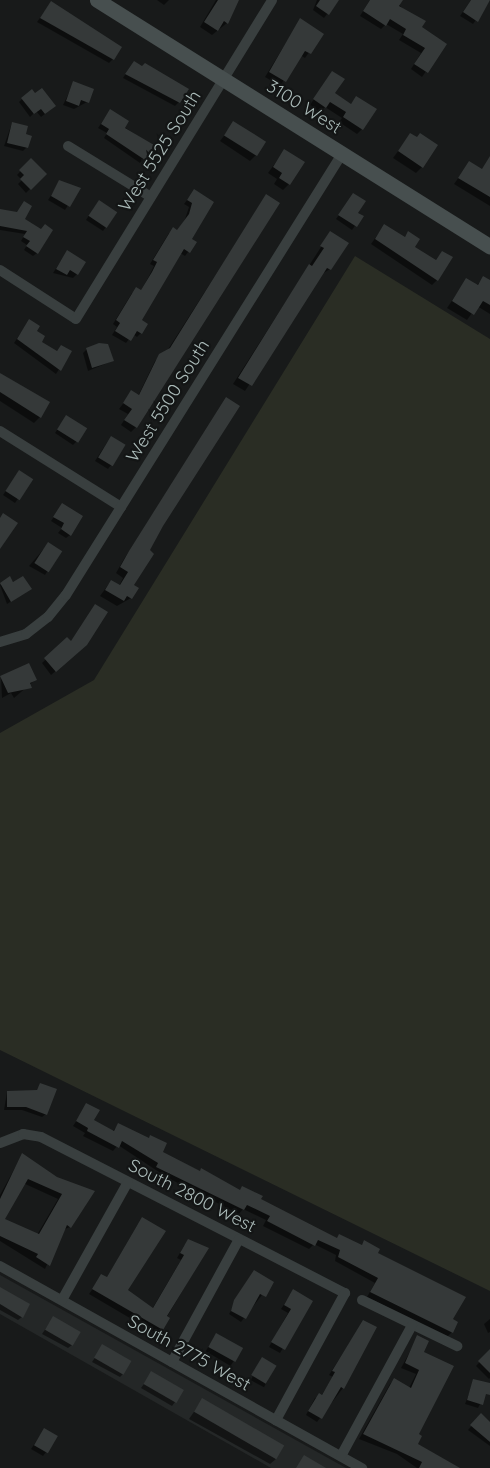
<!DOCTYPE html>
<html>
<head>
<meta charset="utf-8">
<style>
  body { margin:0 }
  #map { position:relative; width:490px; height:1468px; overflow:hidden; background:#181a1a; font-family:Quicksand,sans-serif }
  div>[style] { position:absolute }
  .built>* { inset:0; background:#242727 }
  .green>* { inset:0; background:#2a2d24 }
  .shadow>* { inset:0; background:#0007; transform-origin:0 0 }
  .building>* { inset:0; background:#353939; transform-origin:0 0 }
  .street>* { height:10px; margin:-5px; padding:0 5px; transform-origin:5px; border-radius:5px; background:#393f3f }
  .secondary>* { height:15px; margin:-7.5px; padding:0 7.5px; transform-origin:7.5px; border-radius:7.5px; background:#474f4f }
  span { translate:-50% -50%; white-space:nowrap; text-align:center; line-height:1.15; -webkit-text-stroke:4.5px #131515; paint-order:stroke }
  .street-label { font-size:18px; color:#aabab8 }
</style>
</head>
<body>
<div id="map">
  <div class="built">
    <i style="clip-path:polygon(0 1275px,346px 1468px,271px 1468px,0 1314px)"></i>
  </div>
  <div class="green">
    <i style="clip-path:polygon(355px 256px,490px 339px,490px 1291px,0 1050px,0 733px,94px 680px)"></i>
  </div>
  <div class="shadow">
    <i style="clip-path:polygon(157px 0,169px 0,164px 5px)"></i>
    <i style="clip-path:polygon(216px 0,238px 0,227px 23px,212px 35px,200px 27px)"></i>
    <i style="clip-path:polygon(317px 0,338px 0,324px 18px,313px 10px)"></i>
    <i style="clip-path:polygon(370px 0,395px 0,420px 28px,445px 44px,422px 77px,411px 69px,421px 53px,399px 40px,403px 34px,386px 24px,381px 29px,360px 16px)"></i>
    <i style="clip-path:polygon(471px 0,490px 0,473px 24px,460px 16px)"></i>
    <i style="clip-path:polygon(51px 3px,113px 59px,109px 63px,37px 22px)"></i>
    <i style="clip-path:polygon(300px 20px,322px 34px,305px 58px,300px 55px,280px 86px,265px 77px)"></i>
    <i style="clip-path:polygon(130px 67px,179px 102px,175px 106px,123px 78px)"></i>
    <i style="clip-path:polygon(328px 78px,333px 93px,350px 105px,356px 98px,362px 129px,357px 134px,339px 122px,342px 118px,325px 107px,320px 112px,310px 105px)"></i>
    <i style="clip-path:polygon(74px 83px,87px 102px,74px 109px,63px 105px)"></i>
    <i style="clip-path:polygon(22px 99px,50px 110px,41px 117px,36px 111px,30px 117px,19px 102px)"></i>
    <i style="clip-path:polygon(107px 115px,152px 146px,140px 163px,104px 138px,107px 133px,98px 128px)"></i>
    <i style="clip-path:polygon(12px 123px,24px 135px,27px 147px,23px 151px,4px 146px)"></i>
    <i style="clip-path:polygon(234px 123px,256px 155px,250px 161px,220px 141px)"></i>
    <i style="clip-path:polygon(410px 135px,422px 167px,416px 173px,393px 158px)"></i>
    <i style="clip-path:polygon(284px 151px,289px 184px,283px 190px,274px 184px,277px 179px,268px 173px)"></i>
    <i style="clip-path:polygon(31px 160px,45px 174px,26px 193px,18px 184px,22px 180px,17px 175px)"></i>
    <i style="clip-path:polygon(469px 163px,481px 170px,490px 165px,490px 206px,454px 184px)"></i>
    <i style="clip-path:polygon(60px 182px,79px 188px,65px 210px,48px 200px)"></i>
    <i style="clip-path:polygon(194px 191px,190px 239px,195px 243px,185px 256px,180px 253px,140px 321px,141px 333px,137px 337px,133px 334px,126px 343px,112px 335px,117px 327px,113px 324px,132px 293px,140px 292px,148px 278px,154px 266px,150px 264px,169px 233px,177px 232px,185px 219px,189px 207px,184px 204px)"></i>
    <i style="clip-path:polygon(353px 195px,356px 214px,361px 217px,352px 230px,336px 219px)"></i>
    <i style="clip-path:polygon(266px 196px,136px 427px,131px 432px,121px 425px,128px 414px,119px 409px,132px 392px,138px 396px,155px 361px,167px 351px)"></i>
    <i style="clip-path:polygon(95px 206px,106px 227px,103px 231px,86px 220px)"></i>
    <i style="clip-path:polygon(0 211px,17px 213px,23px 220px,37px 253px,33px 256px,24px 250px,27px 245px,21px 241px,25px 234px,0 230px)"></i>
    <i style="clip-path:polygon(384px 226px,404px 238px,408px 233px,413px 248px,435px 261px,442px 252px,437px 280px,432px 285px,371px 244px)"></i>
    <i style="clip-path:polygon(330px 233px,330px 269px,322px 274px,245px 391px,233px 384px)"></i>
    <i style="clip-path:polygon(67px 252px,77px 274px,73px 278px,53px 273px)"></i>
    <i style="clip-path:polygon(484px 278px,490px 282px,490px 314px,477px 306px,467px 320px,447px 308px,466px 280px,476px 286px)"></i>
    <i style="clip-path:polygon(29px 321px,40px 342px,56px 352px,61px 346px,70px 352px,56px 374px,14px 343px)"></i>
    <i style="clip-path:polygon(87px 349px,112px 361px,88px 371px,83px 353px)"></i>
    <i style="clip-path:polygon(0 373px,40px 417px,34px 423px,0 401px)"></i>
    <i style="clip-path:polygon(226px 399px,132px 585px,131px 598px,117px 606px,100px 596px,111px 581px,119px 586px,123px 578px,116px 573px,124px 559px)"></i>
    <i style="clip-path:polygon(63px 421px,77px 441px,73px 445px,55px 433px)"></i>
    <i style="clip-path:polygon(108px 441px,111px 465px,108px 469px,95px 461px)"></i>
    <i style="clip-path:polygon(16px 476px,31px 480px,15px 503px,3px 495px)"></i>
    <i style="clip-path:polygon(62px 505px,70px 535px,66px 538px,58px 533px,62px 528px,51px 521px)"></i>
    <i style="clip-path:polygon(48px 544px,60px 551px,45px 575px,29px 566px)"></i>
    <i style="clip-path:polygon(10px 579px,26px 592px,7px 604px,0 585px)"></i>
    <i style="clip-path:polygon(67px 639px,82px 649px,51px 675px,42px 663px)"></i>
    <i style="clip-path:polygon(1px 677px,35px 680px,14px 698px,11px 693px,2px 698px)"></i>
    <i style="clip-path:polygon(41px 1084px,46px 1114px,42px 1117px,22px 1110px,4px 1110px,7px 1092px,36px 1091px)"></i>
    <i style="clip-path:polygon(87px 1105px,92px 1121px,112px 1132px,118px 1125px,161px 1152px,336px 1239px,361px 1246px,365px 1242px,456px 1322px,452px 1332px,447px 1337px,367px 1297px,375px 1283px,335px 1261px,336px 1255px,314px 1244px,309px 1249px,263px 1226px,266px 1220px,243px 1209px,239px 1214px,168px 1178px,118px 1145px,113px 1151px,83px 1136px,85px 1133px,73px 1126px)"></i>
    <i style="clip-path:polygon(evenodd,22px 1155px,57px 1179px,93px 1192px,70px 1227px,63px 1230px,45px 1269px,0 1241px,0 1195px,22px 1155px,23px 1183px,58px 1199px,37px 1235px,3px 1220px,23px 1183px)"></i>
    <i style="clip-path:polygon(138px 1224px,126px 1290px,152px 1309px,181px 1260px,177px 1258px,184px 1246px,189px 1241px,207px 1249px,157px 1334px,89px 1294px,102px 1276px,106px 1279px)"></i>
    <i style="clip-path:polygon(251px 1276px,272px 1282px,241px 1322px,229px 1314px)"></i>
    <i style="clip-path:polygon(293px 1291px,311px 1301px,280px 1353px,269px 1347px,288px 1313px,281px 1309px)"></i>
    <i style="clip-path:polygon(0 1293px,22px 1317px,18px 1320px,0 1310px)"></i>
    <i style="clip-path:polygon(53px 1318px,72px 1345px,68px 1348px,42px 1334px)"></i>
    <i style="clip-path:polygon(490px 1319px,490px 1332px,488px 1333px,484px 1324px)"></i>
    <i style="clip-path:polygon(363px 1322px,343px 1388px,317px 1422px,306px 1415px,315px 1398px,321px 1396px,333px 1377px,329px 1375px)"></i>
    <i style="left:216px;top:1334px;width:29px;height:20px;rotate:31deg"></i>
    <i style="clip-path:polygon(418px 1337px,422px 1352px,416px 1445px,458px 1468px,417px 1468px,397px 1454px,359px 1439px,390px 1384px,394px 1380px,409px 1388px,416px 1374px,401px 1368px)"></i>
    <i style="clip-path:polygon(103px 1346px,123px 1374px,120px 1377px,92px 1362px)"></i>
    <i style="clip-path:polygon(490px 1351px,490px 1378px,489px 1379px,476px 1366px)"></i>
    <i style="left:262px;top:1359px;width:15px;height:24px;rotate:28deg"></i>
    <i style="clip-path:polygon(152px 1373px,175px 1402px,172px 1406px,141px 1388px)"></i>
    <i style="clip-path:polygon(474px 1381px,490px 1385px,478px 1408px,465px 1404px)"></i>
    <i style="clip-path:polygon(202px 1400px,276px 1459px,270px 1464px,189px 1419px)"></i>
    <i style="clip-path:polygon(481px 1415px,490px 1424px,490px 1446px,468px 1430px)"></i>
    <i style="clip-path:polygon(44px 1430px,46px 1452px,43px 1456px,31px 1449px)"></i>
  </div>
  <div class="building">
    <i style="clip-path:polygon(218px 0,239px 0,228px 24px,224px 21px,218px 31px,204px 22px)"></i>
    <i style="clip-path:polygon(320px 0,339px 0,329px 15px,316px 6px)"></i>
    <i style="clip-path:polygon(370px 0,403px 0,399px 6px,426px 21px,422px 27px,447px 44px,428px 73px,414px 64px,425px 48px,403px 35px,406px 29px,390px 19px,386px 26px,363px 11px)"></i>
    <i style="clip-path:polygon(471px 0,490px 0,478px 22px,463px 12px)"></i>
    <i style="clip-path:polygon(51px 1px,122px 47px,114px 60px,40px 18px)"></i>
    <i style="clip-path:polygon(300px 18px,324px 34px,311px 54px,305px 51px,286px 82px,269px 72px)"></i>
    <i style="clip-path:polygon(134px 61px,142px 66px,145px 63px,189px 89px,180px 103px,125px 74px)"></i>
    <i style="clip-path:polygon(332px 71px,345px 79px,335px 93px,351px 104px,356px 96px,377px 109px,363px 130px,343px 117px,346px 112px,330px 102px,326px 108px,313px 99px)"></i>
    <i style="clip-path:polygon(73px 81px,94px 89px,89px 103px,81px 100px,79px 106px,66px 101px)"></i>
    <i style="clip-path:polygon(42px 88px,56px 106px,45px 114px,41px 109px,34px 114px,21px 98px,32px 89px,35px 93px)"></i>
    <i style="clip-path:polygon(110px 109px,129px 121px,125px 128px,154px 145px,145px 160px,106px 134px,109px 129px,101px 124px)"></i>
    <i style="left:233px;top:121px;width:39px;height:17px;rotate:32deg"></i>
    <i style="clip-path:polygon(12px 122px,28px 126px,26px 134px,32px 136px,28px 148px,7px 143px)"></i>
    <i style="clip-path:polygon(410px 133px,417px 137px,420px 133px,438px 145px,423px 168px,398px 151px)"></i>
    <i style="clip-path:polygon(284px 149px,305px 162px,290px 185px,279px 178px,282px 173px,273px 167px)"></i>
    <i style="clip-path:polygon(490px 156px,490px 197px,458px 178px,469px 161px,482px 169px)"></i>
    <i style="clip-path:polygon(31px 158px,47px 174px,31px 190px,20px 179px,24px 175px,19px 170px)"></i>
    <i style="clip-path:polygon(59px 180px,81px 188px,70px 207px,51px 196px)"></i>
    <i style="clip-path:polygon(194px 189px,214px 202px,192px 239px,197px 242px,190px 253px,184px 249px,142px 320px,148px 324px,142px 334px,137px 331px,131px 341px,115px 331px,120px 323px,116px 320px,136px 287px,141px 290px,152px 272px,157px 262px,153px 260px,173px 227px,177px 230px,189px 214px,192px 203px,187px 200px)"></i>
    <i style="clip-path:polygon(353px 193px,366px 201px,358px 213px,364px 216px,357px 227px,338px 215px)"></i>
    <i style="clip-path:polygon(266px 194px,280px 203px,137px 428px,124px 420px,132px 409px,123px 403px,131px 390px,139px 395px,159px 354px,170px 348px)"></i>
    <i style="left:99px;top:200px;width:22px;height:19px;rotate:34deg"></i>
    <i style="clip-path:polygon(24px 201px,32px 206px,25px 219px,41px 229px,45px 224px,53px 230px,38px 254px,26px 246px,30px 241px,23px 237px,27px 231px,0 226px,0 209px,17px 212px)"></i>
    <i style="clip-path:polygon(384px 224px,405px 237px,408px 231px,420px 239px,415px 247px,436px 260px,442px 251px,453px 257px,438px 281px,375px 239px)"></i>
    <i style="clip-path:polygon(330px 231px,349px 243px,331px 270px,327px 268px,252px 386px,238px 378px,309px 264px,312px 266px,324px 248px,320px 246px)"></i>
    <i style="clip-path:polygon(67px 250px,86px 262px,78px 275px,70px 270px,67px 275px,56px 269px)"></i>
    <i style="clip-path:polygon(483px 276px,490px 280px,490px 305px,483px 301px,474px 315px,452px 301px,466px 278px,478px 285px)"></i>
    <i style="clip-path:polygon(29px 319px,40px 326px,37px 331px,45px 336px,42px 342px,57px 351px,61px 345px,72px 351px,61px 371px,17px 339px)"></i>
    <i style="clip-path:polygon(99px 343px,108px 344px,114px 361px,92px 368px,86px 348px)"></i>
    <i style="clip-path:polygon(0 373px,50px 402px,41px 418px,0 392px)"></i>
    <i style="clip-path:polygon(226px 397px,240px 406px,163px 526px,150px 550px,154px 554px,134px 585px,139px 588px,132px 599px,127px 596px,124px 601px,105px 590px,111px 580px,120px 585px,128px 572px,120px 567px,129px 551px)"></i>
    <i style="left:66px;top:415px;width:25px;height:17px;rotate:32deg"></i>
    <i style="left:111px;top:436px;width:17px;height:25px;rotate:31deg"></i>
    <i style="left:19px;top:470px;width:17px;height:25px;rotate:33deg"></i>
    <i style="clip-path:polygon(62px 503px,83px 516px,71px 536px,61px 529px,64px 523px,53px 517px)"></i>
    <i style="clip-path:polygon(3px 513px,18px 523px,0 549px,0 518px)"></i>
    <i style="left:48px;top:542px;width:17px;height:25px;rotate:33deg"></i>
    <i style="clip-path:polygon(10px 576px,13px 582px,23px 576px,32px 589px,11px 602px,0 583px)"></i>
    <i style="clip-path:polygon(95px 604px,108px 612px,87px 645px,56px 672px,44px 658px,67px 637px,71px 641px)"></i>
    <i style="clip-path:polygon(29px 663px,37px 680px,30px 683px,32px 688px,8px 693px,0 676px)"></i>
    <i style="clip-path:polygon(40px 1083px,57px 1089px,47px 1115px,26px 1107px,7px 1107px,7px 1091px,37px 1090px)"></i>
    <i style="clip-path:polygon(86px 1103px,100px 1110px,94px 1120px,114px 1131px,118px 1123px,149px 1138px,150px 1135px,167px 1143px,163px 1152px,200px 1171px,201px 1168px,240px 1190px,242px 1186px,263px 1196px,261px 1199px,337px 1238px,339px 1234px,362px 1245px,364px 1240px,380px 1249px,378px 1253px,466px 1297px,453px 1319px,458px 1322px,453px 1333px,370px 1292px,378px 1278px,338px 1257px,340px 1250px,318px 1240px,315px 1246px,267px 1221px,270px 1216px,247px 1205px,244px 1210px,156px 1167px,158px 1163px,122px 1141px,119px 1148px,87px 1131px,88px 1128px,76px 1121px)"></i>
    <i style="clip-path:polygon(evenodd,22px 1153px,57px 1177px,95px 1191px,71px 1228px,67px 1225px,50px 1266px,36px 1257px,38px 1254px,0 1236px,0 1199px,22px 1153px,28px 1179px,62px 1194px,39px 1234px,5px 1219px,28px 1179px)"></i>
    <i style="clip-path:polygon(142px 1217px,166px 1231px,128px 1290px,153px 1308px,184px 1255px,180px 1253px,188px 1239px,209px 1248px,167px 1316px,170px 1318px,163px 1330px,92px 1289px,101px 1274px,107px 1277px)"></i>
    <i style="clip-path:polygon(254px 1270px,274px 1282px,266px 1297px,260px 1294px,246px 1319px,231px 1311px,234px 1300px)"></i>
    <i style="clip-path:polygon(0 1287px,30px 1304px,23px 1318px,0 1304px)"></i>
    <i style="clip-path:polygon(293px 1289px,313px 1301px,285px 1350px,271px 1342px,291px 1309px,284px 1305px)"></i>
    <i style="left:53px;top:1316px;width:32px;height:16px;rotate:30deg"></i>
    <i style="clip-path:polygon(363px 1320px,377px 1327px,344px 1389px,341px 1387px,322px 1419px,308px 1411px,319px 1393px,322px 1395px,335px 1372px,332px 1371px)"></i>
    <i style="left:216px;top:1333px;width:31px;height:16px;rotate:29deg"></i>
    <i style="clip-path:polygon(417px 1335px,429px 1341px,424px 1352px,454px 1366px,419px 1434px,422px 1436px,418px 1444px,460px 1468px,419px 1468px,422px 1462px,363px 1434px,394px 1378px,411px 1388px,419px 1370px,405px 1363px)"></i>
    <i style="left:102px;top:1344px;width:34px;height:16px;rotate:30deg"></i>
    <i style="clip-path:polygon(490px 1349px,490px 1373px,478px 1361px)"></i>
    <i style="left:262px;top:1357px;width:17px;height:21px;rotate:31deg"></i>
    <i style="left:151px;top:1371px;width:38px;height:15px;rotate:30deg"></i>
    <i style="clip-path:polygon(473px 1379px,490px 1383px,490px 1395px,486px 1394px,483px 1405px,467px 1400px)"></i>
    <i style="left:202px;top:1398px;width:95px;height:16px;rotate:30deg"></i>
    <i style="clip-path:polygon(481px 1413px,490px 1422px,490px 1442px,470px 1425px)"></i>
    <i style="left:44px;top:1428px;width:16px;height:20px;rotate:30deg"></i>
    <i style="clip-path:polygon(304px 1455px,326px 1468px,296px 1468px)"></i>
  </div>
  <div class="street">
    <i style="left:68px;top:146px;width:97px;rotate:31.6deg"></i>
    <i style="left:0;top:270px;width:90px;rotate:32.8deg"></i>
    <i style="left:76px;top:319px;width:374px;rotate:-58.4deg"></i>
    <i style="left:0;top:431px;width:143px;rotate:32.1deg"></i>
    <i style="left:0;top:642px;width:27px;rotate:-17deg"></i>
    <i style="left:26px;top:634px;width:28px;rotate:-38deg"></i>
    <i style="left:48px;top:617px;width:28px;rotate:-51deg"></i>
    <i style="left:66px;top:595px;width:520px;rotate:-57.96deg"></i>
    <i style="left:0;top:1143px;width:25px;rotate:-21deg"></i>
    <i style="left:23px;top:1134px;width:18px;rotate:9deg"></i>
    <i style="left:41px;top:1137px;width:342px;rotate:27.2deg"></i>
    <i style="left:345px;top:1293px;width:145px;rotate:118.5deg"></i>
    <i style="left:0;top:1266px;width:415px;rotate:29.2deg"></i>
    <i style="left:62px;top:1300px;width:135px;rotate:-60.8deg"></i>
    <i style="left:362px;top:1300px;width:106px;rotate:25.8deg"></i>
    <i style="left:172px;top:1362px;width:140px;rotate:-61.4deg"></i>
    <i style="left:341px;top:1456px;width:149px;rotate:-61.5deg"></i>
  </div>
  <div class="secondary">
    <i style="left:97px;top:0;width:464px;rotate:32.1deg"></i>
  </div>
  <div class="street-label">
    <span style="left:304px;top:107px;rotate:32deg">3100 West</span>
    <span style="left:160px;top:151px;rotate:-58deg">West 5525 South</span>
    <span style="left:168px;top:401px;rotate:-58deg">West 5500 South</span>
    <span style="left:192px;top:1196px;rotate:27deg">South 2800 West</span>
    <span style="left:189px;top:1353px;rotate:29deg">South 2775 West</span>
  </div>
</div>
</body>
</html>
